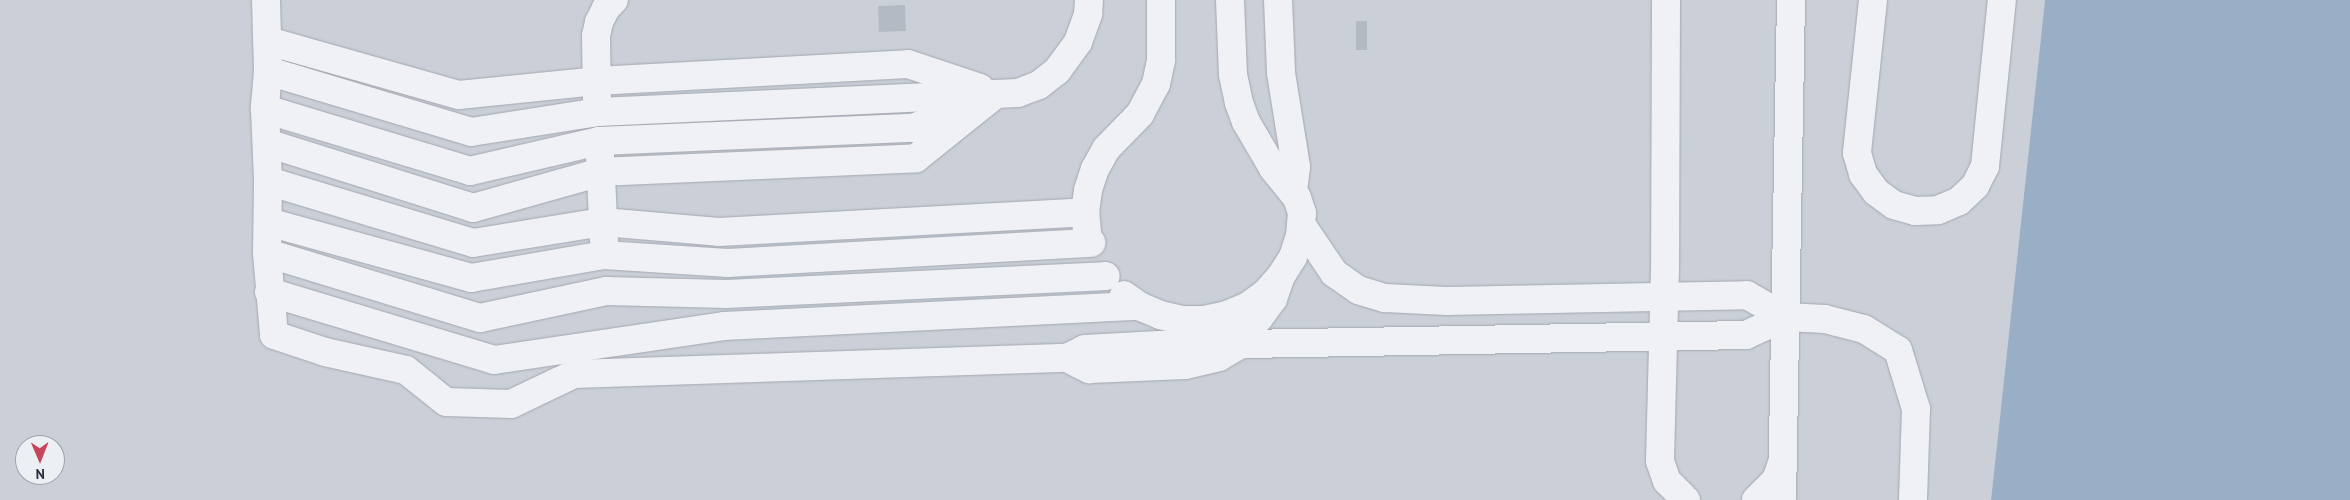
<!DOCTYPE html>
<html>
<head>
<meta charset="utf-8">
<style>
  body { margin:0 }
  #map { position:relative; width:2350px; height:500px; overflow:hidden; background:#dde1e6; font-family:"PT Sans",sans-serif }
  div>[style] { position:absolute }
  .built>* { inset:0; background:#cbd0d8 }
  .water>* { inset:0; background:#99afc5 }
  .building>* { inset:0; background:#b4bac3; transform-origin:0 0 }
  .roads { filter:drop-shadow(0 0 1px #a3a8b0) drop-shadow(0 0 1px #a3a8b0) }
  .minor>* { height:28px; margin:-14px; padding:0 14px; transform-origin:14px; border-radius:14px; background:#eff1f5 }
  span { translate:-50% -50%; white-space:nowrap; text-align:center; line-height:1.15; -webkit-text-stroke:5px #ecf0f4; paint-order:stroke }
  .north { position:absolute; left:15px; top:435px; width:50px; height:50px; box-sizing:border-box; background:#ecf0f4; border:1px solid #9da3aa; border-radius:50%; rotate:179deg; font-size:14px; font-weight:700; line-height:20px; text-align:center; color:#272f3c }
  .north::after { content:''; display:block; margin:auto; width:18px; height:22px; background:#c7465c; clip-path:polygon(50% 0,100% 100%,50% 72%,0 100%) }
</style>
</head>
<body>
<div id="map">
  <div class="built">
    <i style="clip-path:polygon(evenodd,0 0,2045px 0,1991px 500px,0 500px,0 0,25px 445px,55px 445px,55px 475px,25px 475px,25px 445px)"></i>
  </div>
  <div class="water">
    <i style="clip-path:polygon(2045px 0,2350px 0,2350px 500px,1991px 500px)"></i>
  </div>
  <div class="building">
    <i style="left:905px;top:5px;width:26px;height:27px;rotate:88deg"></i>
    <i style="left:1356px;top:21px;width:11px;height:29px"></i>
  </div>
  <div class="roads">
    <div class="minor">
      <i style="left:266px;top:0;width:71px;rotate:88.4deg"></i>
      <i style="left:268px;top:71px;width:38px;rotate:95deg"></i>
      <i style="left:265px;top:109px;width:72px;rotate:87.6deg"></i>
      <i style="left:268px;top:181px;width:72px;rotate:90.8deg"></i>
      <i style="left:267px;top:253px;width:82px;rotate:85.1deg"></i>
      <i style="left:274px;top:335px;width:54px;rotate:18.4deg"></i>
      <i style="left:325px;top:352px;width:83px;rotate:12.5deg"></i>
      <i style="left:406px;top:370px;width:51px;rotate:38.7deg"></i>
      <i style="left:446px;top:402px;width:65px;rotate:1.8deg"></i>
      <i style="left:511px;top:404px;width:70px;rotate:-25.5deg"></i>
      <i style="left:574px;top:374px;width:493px;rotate:-1.9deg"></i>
      <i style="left:1067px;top:358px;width:20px;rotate:-27deg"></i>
      <i style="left:1085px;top:349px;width:92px;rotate:-3.1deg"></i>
      <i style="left:1177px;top:344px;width:36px;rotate:-8deg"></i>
      <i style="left:1213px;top:339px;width:27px;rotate:-17deg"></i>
      <i style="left:1239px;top:331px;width:24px;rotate:-33deg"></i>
      <i style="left:1259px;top:318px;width:24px;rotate:-54deg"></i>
      <i style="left:1273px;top:299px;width:24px;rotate:-71deg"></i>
      <i style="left:1278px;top:0;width:73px;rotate:87.6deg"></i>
      <i style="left:1281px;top:73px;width:95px;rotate:80.9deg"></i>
      <i style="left:1296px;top:167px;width:25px;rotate:97deg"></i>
      <i style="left:1666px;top:0;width:269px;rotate:90.2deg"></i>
      <i style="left:1665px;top:269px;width:192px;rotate:91.5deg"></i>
      <i style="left:1660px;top:461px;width:21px;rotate:71deg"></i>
      <i style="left:1667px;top:481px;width:27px;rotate:45deg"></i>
      <i style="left:1873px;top:0;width:154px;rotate:96deg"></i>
      <i style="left:1857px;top:153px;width:22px;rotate:74deg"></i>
      <i style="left:1863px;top:174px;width:22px;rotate:54deg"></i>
      <i style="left:1876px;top:192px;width:22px;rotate:36deg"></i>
      <i style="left:1894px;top:205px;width:22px;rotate:16deg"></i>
      <i style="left:1915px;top:211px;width:23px;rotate:-2deg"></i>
      <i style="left:1938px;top:210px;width:23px;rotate:-23deg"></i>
      <i style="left:1959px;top:201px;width:22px;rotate:-43deg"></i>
      <i style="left:1975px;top:186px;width:22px;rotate:-63deg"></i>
      <i style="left:1985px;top:166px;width:167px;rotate:-84.2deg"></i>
      <i style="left:268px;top:41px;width:198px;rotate:15.8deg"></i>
      <i style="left:459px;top:95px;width:138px;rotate:-5.8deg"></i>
      <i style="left:596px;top:81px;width:312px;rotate:-3.1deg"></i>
      <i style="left:908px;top:64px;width:76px;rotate:18.4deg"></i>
      <i style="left:268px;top:71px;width:212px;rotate:16.7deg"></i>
      <i style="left:471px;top:132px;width:129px;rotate:-8.9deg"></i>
      <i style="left:598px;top:112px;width:420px;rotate:-2.6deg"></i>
      <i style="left:1018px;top:93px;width:22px;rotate:-21deg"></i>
      <i style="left:1039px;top:85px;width:23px;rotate:-38deg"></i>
      <i style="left:1057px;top:71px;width:36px;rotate:-54deg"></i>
      <i style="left:1078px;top:42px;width:30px;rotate:-70deg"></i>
      <i style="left:1088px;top:14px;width:14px;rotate:-86deg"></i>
      <i style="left:597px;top:100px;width:64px;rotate:-90.9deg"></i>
      <i style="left:596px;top:36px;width:14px;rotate:-78deg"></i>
      <i style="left:599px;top:22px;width:16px;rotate:-63deg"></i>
      <i style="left:606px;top:8px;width:11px;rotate:-45deg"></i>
      <i style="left:265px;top:109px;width:214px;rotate:16.8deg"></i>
      <i style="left:470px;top:171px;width:132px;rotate:-13.1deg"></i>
      <i style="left:599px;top:141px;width:314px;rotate:-2.4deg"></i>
      <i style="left:913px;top:128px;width:58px;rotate:-22.2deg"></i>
      <i style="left:267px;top:143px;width:216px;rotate:17.5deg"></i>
      <i style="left:473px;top:208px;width:133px;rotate:-15.7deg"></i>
      <i style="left:601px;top:172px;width:315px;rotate:-2.5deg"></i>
      <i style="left:916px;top:158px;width:102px;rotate:-38.7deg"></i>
      <i style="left:600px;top:156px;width:84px;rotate:87.3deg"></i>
      <i style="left:268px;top:181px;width:214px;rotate:16.8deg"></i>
      <i style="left:473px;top:243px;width:132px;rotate:-9.2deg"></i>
      <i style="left:603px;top:222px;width:116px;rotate:4.9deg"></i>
      <i style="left:719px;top:232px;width:367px;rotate:-3.1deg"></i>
      <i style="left:268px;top:222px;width:211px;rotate:15.4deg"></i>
      <i style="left:471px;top:278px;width:135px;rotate:-9.8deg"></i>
      <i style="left:604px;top:255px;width:124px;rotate:3.7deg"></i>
      <i style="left:728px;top:263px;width:364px;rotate:-3.2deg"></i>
      <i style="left:1301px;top:224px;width:59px;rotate:56deg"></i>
      <i style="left:1334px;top:273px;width:29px;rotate:35deg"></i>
      <i style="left:1358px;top:290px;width:28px;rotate:17deg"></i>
      <i style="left:1385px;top:298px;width:62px;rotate:2.8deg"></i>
      <i style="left:1447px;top:301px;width:300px;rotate:-1.1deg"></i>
      <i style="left:1747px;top:295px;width:44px;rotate:30.1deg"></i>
      <i style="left:1087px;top:231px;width:19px;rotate:-96deg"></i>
      <i style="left:1085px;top:212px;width:22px;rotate:-82deg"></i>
      <i style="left:1088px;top:190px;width:22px;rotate:-72deg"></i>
      <i style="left:1095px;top:169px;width:23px;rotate:-61deg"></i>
      <i style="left:1106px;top:149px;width:49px;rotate:-45.8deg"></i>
      <i style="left:1140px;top:114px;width:34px;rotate:-62deg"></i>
      <i style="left:1156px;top:84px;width:25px;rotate:-78deg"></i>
      <i style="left:1161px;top:60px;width:60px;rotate:-90deg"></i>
      <i style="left:267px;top:253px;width:223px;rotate:17deg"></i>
      <i style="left:480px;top:318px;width:129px;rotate:-12.1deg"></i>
      <i style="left:606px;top:291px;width:120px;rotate:1.4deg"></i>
      <i style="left:726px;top:294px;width:380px;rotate:-2.7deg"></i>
      <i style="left:269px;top:292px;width:235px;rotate:16.8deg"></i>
      <i style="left:494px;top:360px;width:232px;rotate:-8.4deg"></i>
      <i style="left:724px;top:326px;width:415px;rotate:-2.8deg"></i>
      <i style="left:1124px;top:295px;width:19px;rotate:36deg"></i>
      <i style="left:1139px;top:306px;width:23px;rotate:23deg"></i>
      <i style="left:1160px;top:315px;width:23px;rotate:13deg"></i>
      <i style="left:1182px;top:320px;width:22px"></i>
      <i style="left:1204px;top:320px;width:24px;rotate:-12deg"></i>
      <i style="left:1227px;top:315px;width:23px;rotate:-23deg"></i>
      <i style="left:1248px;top:306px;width:22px;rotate:-36deg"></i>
      <i style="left:1266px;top:293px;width:23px;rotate:-49deg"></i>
      <i style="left:1281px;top:276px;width:22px;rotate:-58deg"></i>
      <i style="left:1293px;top:257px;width:22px;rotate:-72deg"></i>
      <i style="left:1300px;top:236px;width:23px;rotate:-85deg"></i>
      <i style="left:1302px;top:213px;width:16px;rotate:-108deg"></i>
      <i style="left:1297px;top:198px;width:38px;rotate:-129deg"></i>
      <i style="left:1273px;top:168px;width:53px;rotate:-120.4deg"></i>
      <i style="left:1246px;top:122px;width:20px;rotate:-110deg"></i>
      <i style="left:1239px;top:103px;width:29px;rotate:-102deg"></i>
      <i style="left:1233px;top:75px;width:75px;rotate:-92.3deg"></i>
      <i style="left:1193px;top:320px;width:34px;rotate:30deg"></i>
      <i style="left:1222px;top:337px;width:24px;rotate:17deg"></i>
      <i style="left:1245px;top:344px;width:501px;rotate:-1.03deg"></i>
      <i style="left:1746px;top:335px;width:43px;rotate:-24.8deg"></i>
      <i style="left:1785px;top:317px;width:40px;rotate:2.9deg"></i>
      <i style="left:1825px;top:319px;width:40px;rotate:14.4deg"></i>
      <i style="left:1864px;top:329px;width:40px;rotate:32deg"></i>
      <i style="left:1898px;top:350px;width:62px;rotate:73deg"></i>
      <i style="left:1916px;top:409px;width:91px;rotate:91.9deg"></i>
      <i style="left:1067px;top:358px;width:25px;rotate:27deg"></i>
      <i style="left:1089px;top:369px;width:96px;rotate:-2.4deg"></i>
      <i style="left:1185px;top:365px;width:35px;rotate:-13deg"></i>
      <i style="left:1219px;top:357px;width:34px;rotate:-30deg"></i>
      <i style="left:1756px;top:500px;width:28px;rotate:-45deg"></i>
      <i style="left:1776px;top:480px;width:18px;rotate:-71deg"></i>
      <i style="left:1782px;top:500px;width:500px;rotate:-88.97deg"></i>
    </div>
  </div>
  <div class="north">N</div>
</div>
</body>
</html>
